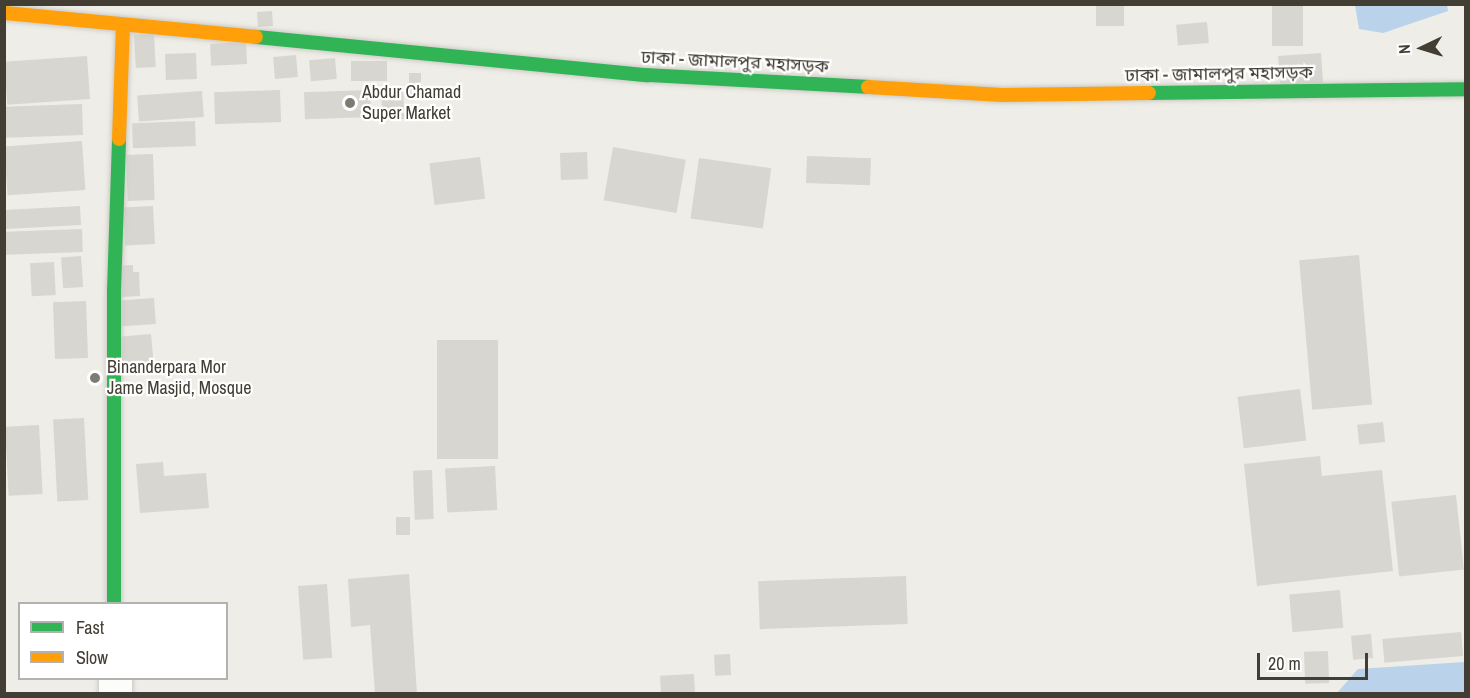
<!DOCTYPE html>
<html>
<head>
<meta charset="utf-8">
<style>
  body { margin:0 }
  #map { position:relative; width:1470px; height:698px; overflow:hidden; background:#eeede7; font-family:"Archivo Narrow","Noto Sans Bengali",sans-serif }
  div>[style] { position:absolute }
  .water>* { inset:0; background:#bad2ea }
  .building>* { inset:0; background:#d7d6d0; transform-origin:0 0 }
  .roads { filter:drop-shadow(0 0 2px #cccac5) drop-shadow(0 0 2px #cccac5) }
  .street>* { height:33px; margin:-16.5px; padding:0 16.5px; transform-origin:16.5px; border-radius:16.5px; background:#fcfcfb }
  .fast>* { height:14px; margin:-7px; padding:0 7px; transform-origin:7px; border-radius:7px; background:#30b455 }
  .slow>* { height:14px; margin:-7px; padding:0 7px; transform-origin:7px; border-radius:7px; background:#ff9f0a }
  .dots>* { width:16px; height:16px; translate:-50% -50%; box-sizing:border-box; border:3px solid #fff; border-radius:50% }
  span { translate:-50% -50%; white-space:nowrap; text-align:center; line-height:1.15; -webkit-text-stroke:4.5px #fff; paint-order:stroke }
  .street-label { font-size:18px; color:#433e34 }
  .poi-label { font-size:18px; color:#433e34 }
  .left { translate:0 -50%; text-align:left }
  .frame { position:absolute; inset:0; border:6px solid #433e34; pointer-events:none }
  .legend { position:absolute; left:18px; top:602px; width:210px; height:78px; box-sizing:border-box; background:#fff; border:2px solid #b4b2ae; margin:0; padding:8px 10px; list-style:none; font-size:18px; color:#433e34 }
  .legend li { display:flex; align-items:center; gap:12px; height:30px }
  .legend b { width:30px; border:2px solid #b4b2ae }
  .north { position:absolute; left:1392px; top:18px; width:60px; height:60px; -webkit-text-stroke:4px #fff; paint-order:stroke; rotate:266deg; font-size:16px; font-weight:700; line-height:24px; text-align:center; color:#433e34 }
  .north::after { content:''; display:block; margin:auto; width:21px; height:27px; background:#433e34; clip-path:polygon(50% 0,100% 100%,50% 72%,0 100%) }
  .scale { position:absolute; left:1257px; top:653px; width:111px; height:27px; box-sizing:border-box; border:3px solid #433e34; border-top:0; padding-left:8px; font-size:18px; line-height:21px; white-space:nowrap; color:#433e34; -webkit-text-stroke:4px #fff; paint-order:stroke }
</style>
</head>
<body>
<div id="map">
  <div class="water">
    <i style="clip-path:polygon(1355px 5px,1447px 5px,1448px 11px,1383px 33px,1359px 29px)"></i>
    <i style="clip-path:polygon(1465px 662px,1465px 693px,1337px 693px,1358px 669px)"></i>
  </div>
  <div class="building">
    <i style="left:1096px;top:4px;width:28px;height:22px"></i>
    <i style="left:1272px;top:4px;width:31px;height:42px"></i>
    <i style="left:272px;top:11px;width:15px;height:15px;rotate:86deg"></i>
    <i style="left:1207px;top:22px;width:21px;height:31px;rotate:85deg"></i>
    <i style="left:154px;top:34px;width:33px;height:20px;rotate:87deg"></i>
    <i style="left:246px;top:42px;width:22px;height:36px;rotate:87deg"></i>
    <i style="left:196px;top:53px;width:26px;height:31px;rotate:88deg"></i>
    <i style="left:1321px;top:53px;width:30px;height:43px;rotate:86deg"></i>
    <i style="left:296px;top:55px;width:22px;height:23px;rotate:85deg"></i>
    <i style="left:87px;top:56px;width:43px;height:83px;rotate:86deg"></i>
    <i style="left:335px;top:58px;width:21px;height:26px;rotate:85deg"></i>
    <i style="left:387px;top:61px;width:20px;height:36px;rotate:90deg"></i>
    <i style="left:409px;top:73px;width:12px;height:23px"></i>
    <i style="left:280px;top:90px;width:32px;height:66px;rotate:88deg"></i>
    <i style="left:370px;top:90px;width:27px;height:66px;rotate:88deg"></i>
    <i style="left:202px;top:91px;width:26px;height:65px;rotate:86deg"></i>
    <i style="left:403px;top:91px;width:28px;height:22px;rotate:86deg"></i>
    <i style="left:82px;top:104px;width:31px;height:78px;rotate:88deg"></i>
    <i style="left:195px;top:121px;width:25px;height:63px;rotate:88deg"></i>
    <i style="left:82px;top:141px;width:49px;height:78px;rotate:86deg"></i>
    <i style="left:613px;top:147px;width:74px;height:54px;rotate:10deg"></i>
    <i style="left:587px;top:152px;width:27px;height:27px;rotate:88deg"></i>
    <i style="left:153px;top:154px;width:46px;height:27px;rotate:88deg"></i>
    <i style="left:807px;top:156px;width:64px;height:27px;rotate:2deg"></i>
    <i style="left:480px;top:157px;width:42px;height:51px;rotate:83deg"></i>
    <i style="left:699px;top:158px;width:73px;height:61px;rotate:8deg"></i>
    <i style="left:80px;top:206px;width:19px;height:76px;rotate:87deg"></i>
    <i style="left:153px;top:206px;width:38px;height:30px;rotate:87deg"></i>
    <i style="left:82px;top:229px;width:23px;height:77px;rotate:88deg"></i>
    <i style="left:1359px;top:255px;width:150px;height:60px;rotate:85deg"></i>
    <i style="left:81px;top:256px;width:31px;height:20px;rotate:86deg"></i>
    <i style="left:54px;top:262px;width:33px;height:24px;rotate:87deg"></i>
    <i style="clip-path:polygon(133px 265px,133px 272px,139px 272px,140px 296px,120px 297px,118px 266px)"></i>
    <i style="left:154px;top:298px;width:26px;height:38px;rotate:86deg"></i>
    <i style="left:86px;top:301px;width:57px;height:33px;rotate:88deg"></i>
    <i style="left:151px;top:334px;width:34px;height:35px;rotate:85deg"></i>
    <i style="left:437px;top:340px;width:61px;height:119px"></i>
    <i style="left:1300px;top:389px;width:52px;height:63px;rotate:83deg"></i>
    <i style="left:84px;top:418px;width:82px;height:31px;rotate:87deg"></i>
    <i style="left:1383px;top:422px;width:20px;height:26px;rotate:84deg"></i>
    <i style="left:39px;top:425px;width:69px;height:34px;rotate:87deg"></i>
    <i style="clip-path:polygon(1320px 456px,1322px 476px,1382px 470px,1393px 571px,1257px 586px,1244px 464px)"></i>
    <i style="clip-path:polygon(163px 462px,164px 476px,206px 473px,209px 508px,140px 513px,136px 464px)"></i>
    <i style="left:495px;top:466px;width:44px;height:50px;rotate:87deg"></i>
    <i style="left:432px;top:470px;width:49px;height:19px;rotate:88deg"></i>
    <i style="left:1456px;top:495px;width:75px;height:65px;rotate:84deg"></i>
    <i style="left:410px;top:517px;width:18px;height:14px;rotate:90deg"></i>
    <i style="clip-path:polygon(409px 574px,417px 694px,375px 694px,370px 625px,351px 627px,348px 579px)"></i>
    <i style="left:906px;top:576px;width:48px;height:148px;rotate:88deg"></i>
    <i style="left:327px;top:584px;width:74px;height:29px;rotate:86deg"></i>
    <i style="left:1340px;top:590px;width:38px;height:51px;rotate:85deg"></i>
    <i style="left:1461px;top:632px;width:24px;height:79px;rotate:85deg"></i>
    <i style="left:1371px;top:634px;width:24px;height:20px;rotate:85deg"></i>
    <i style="left:1328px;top:651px;width:32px;height:24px;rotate:88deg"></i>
    <i style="left:730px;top:654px;width:21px;height:16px;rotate:87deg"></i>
    <i style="left:694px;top:674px;width:20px;height:34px;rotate:87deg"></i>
  </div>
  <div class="roads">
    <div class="street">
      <i style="left:115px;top:678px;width:16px;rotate:90deg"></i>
    </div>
    <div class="fast">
      <i style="left:256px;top:37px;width:393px;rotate:5.6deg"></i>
      <i style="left:647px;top:75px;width:221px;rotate:3.1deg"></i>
      <i style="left:1149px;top:93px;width:317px;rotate:-0.7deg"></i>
      <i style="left:114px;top:604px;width:313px;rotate:-90deg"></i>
      <i style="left:114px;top:291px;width:152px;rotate:-88.1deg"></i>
    </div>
    <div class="slow">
      <i style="left:4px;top:13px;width:253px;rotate:5.4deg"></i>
      <i style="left:868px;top:87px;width:134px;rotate:3.4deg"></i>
      <i style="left:1002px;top:95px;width:147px;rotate:-0.8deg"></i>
      <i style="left:119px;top:139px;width:114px;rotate:-88deg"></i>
    </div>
  </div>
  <div class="dots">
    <i style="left:350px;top:103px;background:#7f7b73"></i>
    <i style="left:95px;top:378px;background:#7f7b73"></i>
  </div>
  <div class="street-label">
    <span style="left:735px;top:62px;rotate:3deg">ঢাকা - জামালপুর মহাসড়ক</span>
    <span style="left:1219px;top:74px;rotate:-1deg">ঢাকা - জামালপুর মহাসড়ক</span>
  </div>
  <div class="poi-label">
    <span class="left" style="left:362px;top:103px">Abdur Chamad<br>Super Market</span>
    <span class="left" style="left:107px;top:378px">Binanderpara Mor<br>Jame Masjid, Mosque</span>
  </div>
  <div class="frame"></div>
  <ul class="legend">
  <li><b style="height:8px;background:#30b455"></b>Fast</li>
  <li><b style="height:8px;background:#ff9f0a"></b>Slow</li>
  </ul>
  <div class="north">N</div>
  <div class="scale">20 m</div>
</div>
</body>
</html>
